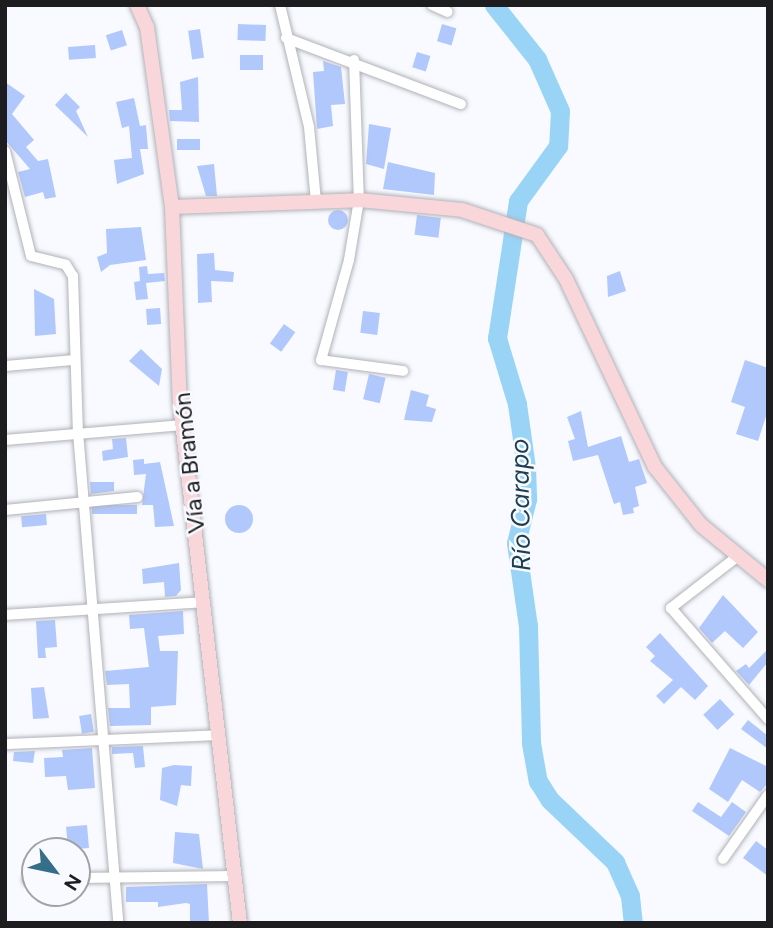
<!DOCTYPE html>
<html>
<head>
<meta charset="utf-8">
<style>
  body { margin:0 }
  #map { position:relative; width:773px; height:928px; overflow:hidden; background:#f8faff; font-family:Figtree,sans-serif }
  div>[style] { position:absolute }
  .river>* { height:19px; margin:-9.5px; padding:0 9.5px; transform-origin:9.5px; border-radius:9.5px; background:#99d4f7 }
  .building>* { inset:0; background:#b1c8fc; transform-origin:0 0 }
  .round { border-radius:50% }
  .roads { filter:drop-shadow(0 0 2px #b0b2b7) drop-shadow(0 0 2px #b0b2b7) }
  .street>* { height:10px; margin:-5px; padding:0 5px; transform-origin:5px; border-radius:5px; background:#fff }
  .secondary>* { height:14px; margin:-7px; padding:0 7px; transform-origin:7px; border-radius:7px; background:#f8d6da }
  span { translate:-50% -50%; white-space:nowrap; text-align:center; line-height:1.15; -webkit-text-stroke:5px #f8faff; paint-order:stroke }
  .street-label { font-size:24px; color:#1d1d1f }
  .water-label { font-size:26px; color:#1c3e50; font-style:italic }
  .frame { position:absolute; inset:0; border:7px solid #1d1d1f; pointer-events:none }
  .north { position:absolute; left:21px; top:837px; width:70px; height:70px; box-sizing:border-box; background:#f8faff; border:2px solid #a0a2a5; border-radius:50%; rotate:122deg; font-size:19px; font-weight:700; line-height:28px; text-align:center; color:#1d1d1f }
  .north::after { content:''; display:block; margin:auto; width:24px; height:32px; background:#356e88; clip-path:polygon(50% 0,100% 100%,50% 72%,0 100%) }
</style>
</head>
<body>
<div id="map">
  <div class="river">
    <i style="left:494px;top:5px;width:69px;rotate:51.5deg"></i>
    <i style="left:537px;top:59px;width:57px;rotate:66.1deg"></i>
    <i style="left:560px;top:111px;width:35px;rotate:93deg"></i>
    <i style="left:558px;top:146px;width:68px;rotate:126deg"></i>
    <i style="left:518px;top:201px;width:139px;rotate:98.7deg"></i>
    <i style="left:497px;top:338px;width:69px;rotate:73.1deg"></i>
    <i style="left:517px;top:404px;width:64px;rotate:81.9deg"></i>
    <i style="left:526px;top:467px;width:32px;rotate:88deg"></i>
    <i style="left:527px;top:499px;width:45px;rotate:104deg"></i>
    <i style="left:516px;top:543px;width:84px;rotate:81.8deg"></i>
    <i style="left:528px;top:626px;width:117px;rotate:88.5deg"></i>
    <i style="left:531px;top:743px;width:39px;rotate:80deg"></i>
    <i style="left:538px;top:781px;width:22px;rotate:58deg"></i>
    <i style="left:550px;top:800px;width:90px;rotate:43.6deg"></i>
    <i style="left:615px;top:862px;width:37px;rotate:66deg"></i>
    <i style="left:630px;top:896px;width:27px;rotate:84deg"></i>
  </div>
  <div class="building">
    <i style="left:238px;top:24px;width:28px;height:16px;rotate:2deg"></i>
    <i style="left:442px;top:24px;width:15px;height:18px;rotate:16deg"></i>
    <i style="left:200px;top:29px;width:29px;height:12px;rotate:82deg"></i>
    <i style="left:122px;top:30px;width:16px;height:17px;rotate:72deg"></i>
    <i style="left:95px;top:45px;width:13px;height:27px;rotate:86deg"></i>
    <i style="left:417px;top:52px;width:14px;height:16px;rotate:17deg"></i>
    <i style="left:263px;top:55px;width:15px;height:23px;rotate:90deg"></i>
    <i style="clip-path:polygon(323px 61px,341px 67px,345px 104px,331px 105px,333px 126px,317px 129px,313px 72px,324px 71px)"></i>
    <i style="clip-path:polygon(198px 77px,199px 122px,170px 121px,169px 110px,182px 110px,180px 82px)"></i>
    <i style="clip-path:polygon(5px 82px,25px 96px,12px 114px,34px 140px,26px 147px,38px 161px,48px 159px,56px 197px,45px 199px,43px 192px,25px 197px,18px 172px,30px 169px,5px 140px)"></i>
    <i style="clip-path:polygon(66px 93px,80px 107px,76px 111px,88px 137px,55px 105px)"></i>
    <i style="clip-path:polygon(134px 98px,140px 126px,146px 125px,148px 149px,140px 149px,144px 174px,117px 184px,114px 160px,132px 158px,129px 126px,122px 128px,116px 102px)"></i>
    <i style="clip-path:polygon(369px 124px,391px 128px,384px 169px,366px 164px)"></i>
    <i style="left:200px;top:139px;width:11px;height:23px;rotate:90deg"></i>
    <i style="clip-path:polygon(388px 162px,435px 173px,434px 195px,383px 189px)"></i>
    <i style="clip-path:polygon(214px 164px,217px 196px,206px 196px,197px 166px)"></i>
    <i class="round" style="left:328px;top:210px;width:20px;height:20px"></i>
    <i style="left:417px;top:215px;width:24px;height:20px;rotate:7deg"></i>
    <i style="clip-path:polygon(141px 227px,146px 260px,110px 265px,101px 272px,97px 257px,107px 253px,106px 229px)"></i>
    <i style="clip-path:polygon(214px 253px,215px 270px,234px 272px,233px 282px,211px 281px,212px 302px,198px 303px,197px 254px)"></i>
    <i style="clip-path:polygon(147px 266px,148px 274px,164px 273px,165px 281px,146px 283px,148px 299px,136px 300px,134px 282px,140px 281px,139px 267px)"></i>
    <i style="clip-path:polygon(620px 271px,626px 291px,608px 297px,607px 276px)"></i>
    <i style="clip-path:polygon(34px 289px,54px 299px,56px 334px,35px 336px)"></i>
    <i style="left:160px;top:308px;width:16px;height:14px;rotate:86deg"></i>
    <i style="left:363px;top:311px;width:17px;height:22px;rotate:7deg"></i>
    <i style="left:284px;top:324px;width:14px;height:24px;rotate:36deg"></i>
    <i style="clip-path:polygon(141px 349px,162px 369px,159px 386px,129px 361px)"></i>
    <i style="clip-path:polygon(745px 360px,768px 368px,768px 410px,758px 441px,736px 434px,745px 407px,731px 402px)"></i>
    <i style="left:336px;top:370px;width:12px;height:20px;rotate:9deg"></i>
    <i style="left:369px;top:374px;width:17px;height:26px;rotate:13deg"></i>
    <i style="clip-path:polygon(411px 390px,429px 395px,426px 406px,436px 409px,432px 422px,404px 420px)"></i>
    <i style="clip-path:polygon(581px 411px,588px 447px,621px 436px,629px 462px,639px 459px,647px 483px,635px 487px,639px 506px,633px 508px,634px 513px,623px 515px,620px 502px,614px 504px,598px 455px,573px 461px,568px 441px,575px 439px,567px 417px)"></i>
    <i style="clip-path:polygon(126px 438px,128px 457px,103px 461px,102px 451px,113px 449px,112px 439px)"></i>
    <i style="clip-path:polygon(144px 459px,144px 464px,160px 462px,174px 526px,155px 527px,153px 505px,142px 505px,146px 474px,134px 475px,133px 460px)"></i>
    <i style="clip-path:polygon(90px 482px,114px 482px,114px 491px,91px 494px)"></i>
    <i class="round" style="left:225px;top:505px;width:28px;height:28px"></i>
    <i style="left:137px;top:505px;width:9px;height:45px;rotate:90deg"></i>
    <i style="left:46px;top:514px;width:11px;height:25px;rotate:85deg"></i>
    <i style="clip-path:polygon(179px 563px,181px 590px,176px 596px,165px 597px,164px 582px,143px 584px,142px 569px)"></i>
    <i style="clip-path:polygon(723px 595px,758px 632px,743px 648px,725px 631px,712px 643px,699px 628px)"></i>
    <i style="clip-path:polygon(183px 611px,184px 634px,158px 636px,160px 651px,178px 651px,176px 705px,151px 707px,151px 725px,110px 726px,108px 708px,130px 708px,129px 684px,107px 685px,105px 671px,149px 667px,144px 628px,130px 629px,129px 615px)"></i>
    <i style="clip-path:polygon(55px 620px,57px 647px,45px 648px,46px 658px,38px 658px,36px 621px)"></i>
    <i style="clip-path:polygon(660px 633px,708px 686px,695px 700px,681px 687px,664px 704px,656px 696px,673px 680px,650px 661px,655px 656px,646px 647px)"></i>
    <i style="clip-path:polygon(768px 649px,768px 662px,749px 685px,736px 671px,746px 664px,749px 668px)"></i>
    <i style="clip-path:polygon(44px 687px,49px 718px,33px 719px,31px 688px)"></i>
    <i style="left:720px;top:699px;width:21px;height:23px;rotate:47deg"></i>
    <i style="left:91px;top:714px;width:18px;height:12px;rotate:81deg"></i>
    <i style="clip-path:polygon(748px 720px,768px 736px,768px 749px,741px 729px)"></i>
    <i style="clip-path:polygon(143px 746px,145px 767px,135px 768px,133px 753px,112px 754px,112px 747px)"></i>
    <i style="clip-path:polygon(92px 748px,95px 788px,68px 790px,66px 776px,45px 777px,44px 758px,63px 757px,62px 750px)"></i>
    <i style="clip-path:polygon(730px 748px,768px 767px,768px 783px,760px 792px,742px 780px,728px 802px,709px 789px)"></i>
    <i style="clip-path:polygon(35px 751px,33px 763px,13px 761px,14px 752px)"></i>
    <i style="clip-path:polygon(174px 765px,192px 766px,191px 786px,181px 785px,177px 806px,160px 800px,162px 768px)"></i>
    <i style="clip-path:polygon(698px 802px,721px 817px,732px 802px,746px 812px,729px 836px,692px 811px)"></i>
    <i style="left:87px;top:825px;width:23px;height:21px;rotate:85deg"></i>
    <i style="clip-path:polygon(175px 832px,199px 834px,203px 869px,173px 863px)"></i>
    <i style="clip-path:polygon(756px 841px,768px 850px,768px 876px,743px 858px)"></i>
    <i style="clip-path:polygon(207px 884px,209px 923px,190px 923px,190px 904px,186px 903px,158px 907px,158px 902px,126px 902px,126px 887px)"></i>
  </div>
  <div class="roads">
    <div class="street">
      <i style="left:280px;top:5px;width:125px;rotate:76.6deg"></i>
      <i style="left:309px;top:127px;width:74px;rotate:84.6deg"></i>
      <i style="left:432px;top:5px;width:17px;rotate:24deg"></i>
      <i style="left:286px;top:38px;width:187px;rotate:20.7deg"></i>
      <i style="left:354px;top:60px;width:140px;rotate:88deg"></i>
      <i style="left:359px;top:200px;width:61px;rotate:99.5deg"></i>
      <i style="left:349px;top:260px;width:104px;rotate:105.6deg"></i>
      <i style="left:321px;top:360px;width:83px;rotate:7.6deg"></i>
      <i style="left:5px;top:151px;width:108px;rotate:76.1deg"></i>
      <i style="left:31px;top:256px;width:36px;rotate:14deg"></i>
      <i style="left:66px;top:265px;width:13px;rotate:58deg"></i>
      <i style="left:73px;top:276px;width:156px;rotate:88.2deg"></i>
      <i style="left:78px;top:432px;width:493px;rotate:85.3deg"></i>
      <i style="left:5px;top:366px;width:68px;rotate:-5deg"></i>
      <i style="left:5px;top:440px;width:179px;rotate:-4.8deg"></i>
      <i style="left:5px;top:510px;width:133px;rotate:-5.6deg"></i>
      <i style="left:738px;top:556px;width:85px;rotate:142.2deg"></i>
      <i style="left:671px;top:608px;width:147px;rotate:48.9deg"></i>
      <i style="left:5px;top:615px;width:200px;rotate:-3.7deg"></i>
      <i style="left:7px;top:744px;width:213px;rotate:-2.4deg"></i>
      <i style="left:723px;top:859px;width:78px;rotate:-54.9deg"></i>
      <i style="left:77px;top:878px;width:158px;rotate:-0.7deg"></i>
      <i style="left:28px;top:880px;width:7px"></i>
    </div>
    <div class="secondary">
      <i style="left:137px;top:5px;width:24px;rotate:66deg"></i>
      <i style="left:147px;top:27px;width:182px;rotate:82.1deg"></i>
      <i style="left:172px;top:207px;width:197px;rotate:87.7deg"></i>
      <i style="left:180px;top:404px;width:522px;rotate:83.41deg"></i>
      <i style="left:172px;top:207px;width:187px;rotate:-2.1deg"></i>
      <i style="left:359px;top:200px;width:103px;rotate:5.5deg"></i>
      <i style="left:462px;top:210px;width:79px;rotate:18.4deg"></i>
      <i style="left:537px;top:235px;width:53px;rotate:56.6deg"></i>
      <i style="left:566px;top:279px;width:208px;rotate:64.7deg"></i>
      <i style="left:655px;top:467px;width:74px;rotate:51.6deg"></i>
      <i style="left:701px;top:525px;width:87px;rotate:39.4deg"></i>
    </div>
  </div>
  <div class="street-label">
    <span style="left:189px;top:463px;rotate:-96deg">Vía a Bramón</span>
  </div>
  <div class="water-label">
    <span style="left:521px;top:505px;rotate:-91deg">Río Carapo</span>
  </div>
  <div class="frame"></div>
  <div class="north">N</div>
</div>
</body>
</html>
